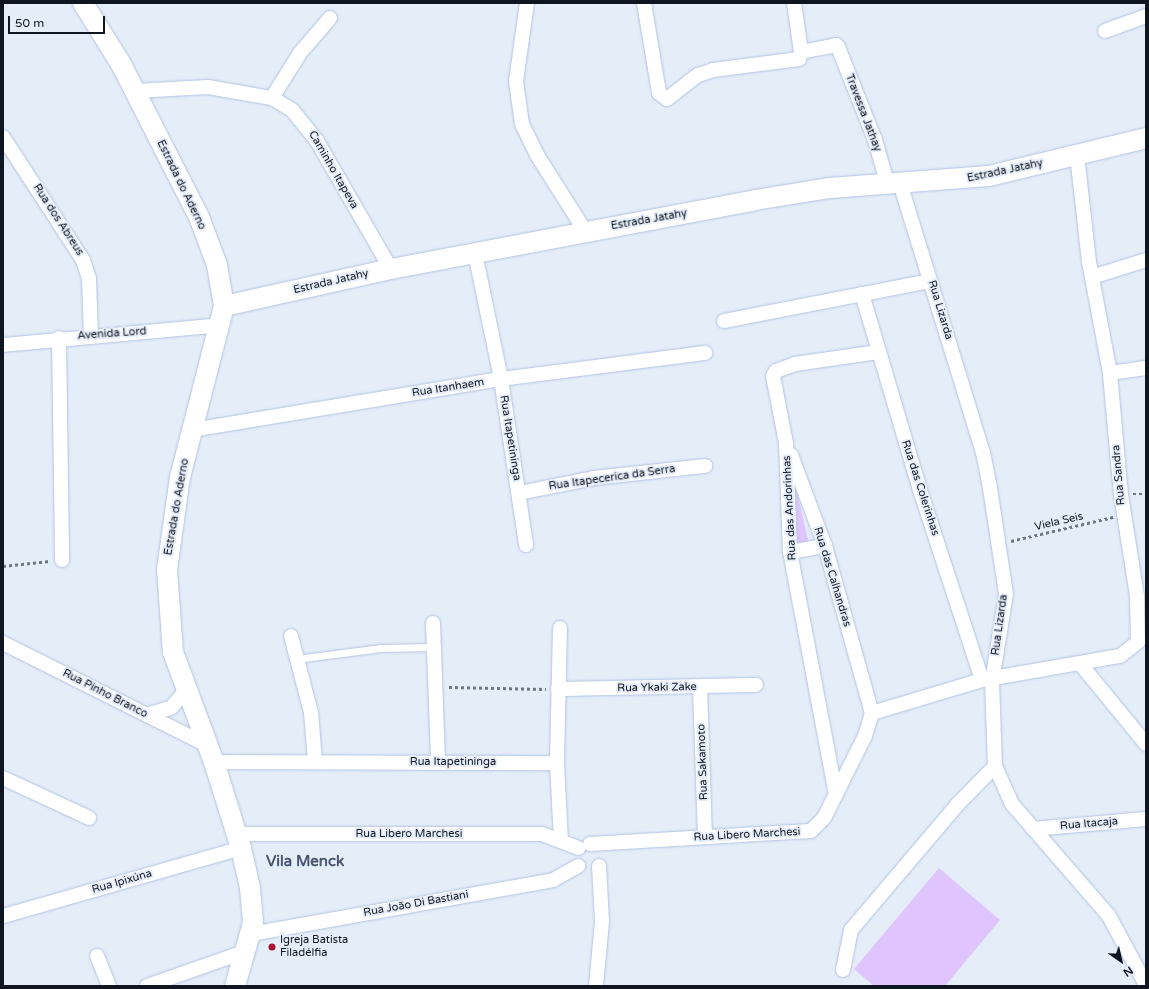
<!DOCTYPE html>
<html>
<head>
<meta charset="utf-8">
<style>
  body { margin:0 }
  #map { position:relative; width:1149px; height:989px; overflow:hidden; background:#e5edf9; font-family:"Varela Round",sans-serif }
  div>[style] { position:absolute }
  .green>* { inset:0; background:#e0c4fd }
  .path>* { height:2.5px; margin-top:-1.25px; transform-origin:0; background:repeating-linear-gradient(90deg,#707783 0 3px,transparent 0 6px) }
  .roads { filter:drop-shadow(0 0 1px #b1c3e1) drop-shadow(0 0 1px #b1c3e1) }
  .lane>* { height:7px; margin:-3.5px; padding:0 3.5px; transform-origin:3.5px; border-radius:3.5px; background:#fff }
  .street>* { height:14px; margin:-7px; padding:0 7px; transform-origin:7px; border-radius:7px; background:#fff }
  .secondary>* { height:20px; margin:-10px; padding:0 10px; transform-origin:10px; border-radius:10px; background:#fff }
  .dots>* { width:11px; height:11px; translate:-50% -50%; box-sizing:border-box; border:2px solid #e5edf9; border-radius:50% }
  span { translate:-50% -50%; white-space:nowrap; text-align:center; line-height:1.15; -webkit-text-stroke:4px #e5edf9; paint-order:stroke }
  .street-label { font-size:11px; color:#101621 }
  .poi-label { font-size:11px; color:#101621 }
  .left { translate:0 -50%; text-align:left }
  .district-label { font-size:15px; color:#475771; font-weight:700 }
  .frame { position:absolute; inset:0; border:4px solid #101621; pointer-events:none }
  .north { position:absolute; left:1101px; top:941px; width:40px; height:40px; -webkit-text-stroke:3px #e5edf9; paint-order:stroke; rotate:146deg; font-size:11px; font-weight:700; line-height:16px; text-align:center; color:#101621 }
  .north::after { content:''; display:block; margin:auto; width:14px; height:18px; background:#101621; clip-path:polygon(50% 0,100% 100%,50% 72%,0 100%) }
  .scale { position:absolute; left:8px; top:16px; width:97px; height:18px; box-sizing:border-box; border:2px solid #101621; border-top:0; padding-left:5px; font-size:12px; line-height:14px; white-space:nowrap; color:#101621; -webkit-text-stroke:3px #e5edf9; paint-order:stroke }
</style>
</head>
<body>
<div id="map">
  <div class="green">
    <i style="clip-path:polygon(787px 450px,809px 544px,797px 547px)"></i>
    <i style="clip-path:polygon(939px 868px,1000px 920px,945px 986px,874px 986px,854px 969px)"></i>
  </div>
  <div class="path">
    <i style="left:1133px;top:494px;width:13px"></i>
    <i style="left:1011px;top:541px;width:105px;rotate:-13.2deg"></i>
    <i style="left:3px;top:566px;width:47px;rotate:-6.1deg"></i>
    <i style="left:449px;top:687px;width:97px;rotate:1.2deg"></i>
  </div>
  <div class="roads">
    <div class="lane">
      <i style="left:296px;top:659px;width:86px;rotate:-7.4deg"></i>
      <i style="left:381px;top:648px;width:52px;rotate:-1.1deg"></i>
    </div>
    <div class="street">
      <i style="left:527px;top:3px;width:79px;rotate:98deg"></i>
      <i style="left:516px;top:81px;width:43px;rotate:82.1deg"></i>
      <i style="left:522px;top:124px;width:34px;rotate:64deg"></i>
      <i style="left:537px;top:155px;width:90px;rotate:57.7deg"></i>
      <i style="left:644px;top:3px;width:91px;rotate:80.5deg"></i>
      <i style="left:659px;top:93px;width:10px;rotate:37deg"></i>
      <i style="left:667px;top:99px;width:39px;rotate:-38deg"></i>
      <i style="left:698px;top:75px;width:16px;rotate:-18deg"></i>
      <i style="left:713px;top:70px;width:87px;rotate:-7.3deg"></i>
      <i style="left:799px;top:59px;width:7px;rotate:-74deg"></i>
      <i style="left:801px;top:52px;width:49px;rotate:-98.1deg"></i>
      <i style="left:1105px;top:31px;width:44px;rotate:-20.1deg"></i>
      <i style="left:801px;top:52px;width:36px;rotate:-11deg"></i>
      <i style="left:836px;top:45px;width:3px;rotate:45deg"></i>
      <i style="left:838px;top:47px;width:100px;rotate:68.3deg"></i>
      <i style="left:875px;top:140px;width:44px;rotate:74.1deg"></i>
      <i style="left:135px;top:91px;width:73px;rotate:-3.1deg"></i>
      <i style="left:208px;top:87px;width:65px;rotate:9.8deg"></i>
      <i style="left:272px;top:98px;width:23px;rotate:31deg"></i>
      <i style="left:292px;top:110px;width:40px;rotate:51deg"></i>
      <i style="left:317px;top:141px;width:148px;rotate:60deg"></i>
      <i style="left:272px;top:98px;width:53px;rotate:-58.1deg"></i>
      <i style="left:300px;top:53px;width:46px;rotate:-49.4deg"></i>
      <i style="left:3px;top:137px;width:147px;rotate:57deg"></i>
      <i style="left:83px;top:260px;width:20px;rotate:72deg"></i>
      <i style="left:89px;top:279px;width:57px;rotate:88deg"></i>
      <i style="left:900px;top:183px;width:282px;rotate:72.9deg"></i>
      <i style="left:983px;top:452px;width:37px;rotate:79deg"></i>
      <i style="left:990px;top:488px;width:107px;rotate:81.4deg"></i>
      <i style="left:1006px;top:594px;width:88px;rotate:99.1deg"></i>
      <i style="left:992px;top:681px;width:85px;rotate:88deg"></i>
      <i style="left:995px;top:766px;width:42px;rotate:65.9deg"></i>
      <i style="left:1012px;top:804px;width:148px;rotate:49.1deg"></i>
      <i style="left:1109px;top:916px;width:78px;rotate:61.8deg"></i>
      <i style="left:475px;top:253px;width:129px;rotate:78.3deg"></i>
      <i style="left:501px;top:379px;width:168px;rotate:81.4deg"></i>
      <i style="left:1092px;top:277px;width:57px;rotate:-17.5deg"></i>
      <i style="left:862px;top:294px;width:201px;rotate:73.5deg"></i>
      <i style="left:919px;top:487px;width:203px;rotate:71.9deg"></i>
      <i style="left:724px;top:321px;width:210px;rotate:-11deg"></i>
      <i style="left:59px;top:338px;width:222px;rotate:89.2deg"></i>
      <i style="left:3px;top:345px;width:219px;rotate:-5.2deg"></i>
      <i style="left:1110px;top:373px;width:36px;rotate:-8deg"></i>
      <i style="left:192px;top:430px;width:313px;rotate:-9.4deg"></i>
      <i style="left:501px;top:379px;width:206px;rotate:-7.3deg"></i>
      <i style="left:791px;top:455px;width:97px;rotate:69.5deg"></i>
      <i style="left:825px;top:546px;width:173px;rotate:74.3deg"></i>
      <i style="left:519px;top:493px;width:76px;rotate:-11.3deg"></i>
      <i style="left:594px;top:478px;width:112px;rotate:-6.2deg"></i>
      <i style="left:790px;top:552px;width:36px;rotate:-10deg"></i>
      <i style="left:433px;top:623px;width:139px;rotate:87.9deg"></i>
      <i style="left:560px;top:628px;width:135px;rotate:91.3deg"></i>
      <i style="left:557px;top:763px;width:78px;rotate:87.1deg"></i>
      <i style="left:291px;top:636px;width:79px;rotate:75.3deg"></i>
      <i style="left:311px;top:712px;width:49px;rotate:85.3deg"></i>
      <i style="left:3px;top:643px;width:228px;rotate:26.6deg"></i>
      <i style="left:1082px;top:666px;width:101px;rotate:50.6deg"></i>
      <i style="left:700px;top:687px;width:150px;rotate:88.1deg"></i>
      <i style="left:558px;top:689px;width:198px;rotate:-1.2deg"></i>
      <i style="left:872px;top:713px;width:115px;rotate:-16.7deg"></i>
      <i style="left:982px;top:680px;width:140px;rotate:-9.9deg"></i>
      <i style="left:1120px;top:656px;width:23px;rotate:-38deg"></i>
      <i style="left:1138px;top:642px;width:46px;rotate:-91.2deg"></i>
      <i style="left:1137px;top:596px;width:102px;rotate:-99deg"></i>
      <i style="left:1121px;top:495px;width:122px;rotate:-95.2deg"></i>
      <i style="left:1110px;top:373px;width:113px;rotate:-100.7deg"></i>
      <i style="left:1089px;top:262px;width:108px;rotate:-96.4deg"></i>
      <i style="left:146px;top:715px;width:26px;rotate:-16deg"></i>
      <i style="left:171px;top:708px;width:25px;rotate:-50deg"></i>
      <i style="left:214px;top:762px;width:343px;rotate:0.2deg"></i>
      <i style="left:3px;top:778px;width:95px;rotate:24.9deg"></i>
      <i style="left:836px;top:795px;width:247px;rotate:-100.7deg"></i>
      <i style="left:790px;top:552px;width:109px;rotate:-92.1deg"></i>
      <i style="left:786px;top:443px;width:68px;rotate:-101deg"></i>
      <i style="left:773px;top:376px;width:6px;rotate:-59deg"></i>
      <i style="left:776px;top:371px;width:20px;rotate:-20deg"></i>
      <i style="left:795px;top:364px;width:84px;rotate:-8.2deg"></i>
      <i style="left:1033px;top:829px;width:113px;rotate:-5.1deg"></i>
      <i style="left:237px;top:834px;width:305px"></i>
      <i style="left:542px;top:834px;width:39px;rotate:21deg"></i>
      <i style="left:590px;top:844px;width:221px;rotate:-3.4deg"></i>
      <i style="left:811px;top:831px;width:18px;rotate:-45deg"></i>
      <i style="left:824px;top:818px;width:92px;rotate:-63.4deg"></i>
      <i style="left:865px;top:736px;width:24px;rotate:-73deg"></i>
      <i style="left:3px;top:916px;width:248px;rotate:-15.9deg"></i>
      <i style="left:251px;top:934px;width:307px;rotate:-10.1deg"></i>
      <i style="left:553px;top:880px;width:29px;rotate:-29deg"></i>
      <i style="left:97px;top:956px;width:32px;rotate:68deg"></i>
      <i style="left:843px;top:970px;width:41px;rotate:-78.7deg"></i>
      <i style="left:851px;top:930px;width:164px;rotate:-49.7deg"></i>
      <i style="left:957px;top:805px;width:54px;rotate:-45.7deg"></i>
      <i style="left:147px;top:986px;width:103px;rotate:-19.3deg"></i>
      <i style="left:596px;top:986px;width:65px;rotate:-84.7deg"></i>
      <i style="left:602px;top:921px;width:55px;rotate:-93.1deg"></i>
    </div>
    <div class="secondary">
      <i style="left:83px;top:3px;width:72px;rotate:58.1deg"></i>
      <i style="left:121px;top:64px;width:172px;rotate:63deg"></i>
      <i style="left:199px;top:217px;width:51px;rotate:69.4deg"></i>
      <i style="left:217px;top:265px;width:42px;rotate:80.3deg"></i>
      <i style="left:224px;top:306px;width:177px;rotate:104.4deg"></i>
      <i style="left:180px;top:477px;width:93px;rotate:98deg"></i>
      <i style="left:167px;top:569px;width:83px;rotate:85.9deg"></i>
      <i style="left:173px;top:652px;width:117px;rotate:69.6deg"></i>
      <i style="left:214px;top:762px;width:90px;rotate:72.6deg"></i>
      <i style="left:241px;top:848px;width:41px;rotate:77.3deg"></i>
      <i style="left:250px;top:888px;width:35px;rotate:85deg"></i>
      <i style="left:253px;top:923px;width:66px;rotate:105.9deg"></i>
      <i style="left:224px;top:306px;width:171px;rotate:-12.5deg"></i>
      <i style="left:391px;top:269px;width:370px;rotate:-10.7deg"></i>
      <i style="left:755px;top:200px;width:76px;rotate:-9.1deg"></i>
      <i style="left:830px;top:188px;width:159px;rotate:-4.3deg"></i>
      <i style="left:989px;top:176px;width:162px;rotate:-13.6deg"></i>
    </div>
  </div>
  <div class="dots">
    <i style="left:272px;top:947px;background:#a81133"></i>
  </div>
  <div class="street-label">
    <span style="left:863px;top:113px;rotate:69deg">Travessa Jathay</span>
    <span style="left:333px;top:170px;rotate:60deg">Caminho Itapeva</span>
    <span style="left:1005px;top:171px;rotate:-12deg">Estrada Jatahy</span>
    <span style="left:181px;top:185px;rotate:64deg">Estrada do Aderno</span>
    <span style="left:58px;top:220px;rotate:57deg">Rua dos Abreus</span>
    <span style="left:649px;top:220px;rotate:-10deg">Estrada Jatahy</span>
    <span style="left:331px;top:282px;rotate:-13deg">Estrada Jatahy</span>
    <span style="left:940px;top:310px;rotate:73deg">Rua Lizarda</span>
    <span style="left:112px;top:334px;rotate:-4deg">Avenida Lord</span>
    <span style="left:448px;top:388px;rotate:-9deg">Rua Itanhaem</span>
    <span style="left:510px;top:438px;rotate:81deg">Rua Itapetininga</span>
    <span style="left:1119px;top:475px;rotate:-95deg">Rua Sandra</span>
    <span style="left:612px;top:478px;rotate:-8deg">Rua Itapecerica da Serra</span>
    <span style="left:920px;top:488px;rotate:72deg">Rua das Colerinhas</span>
    <span style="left:177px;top:507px;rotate:-80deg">Estrada do Aderno</span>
    <span style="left:790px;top:508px;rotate:-93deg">Rua das Andorinhas</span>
    <span style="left:1059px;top:522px;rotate:-13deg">Viela Seis</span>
    <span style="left:832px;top:577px;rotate:73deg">Rua das Calhandras</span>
    <span style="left:1000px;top:625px;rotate:-82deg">Rua Lizarda</span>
    <span style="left:657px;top:688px;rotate:-1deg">Rua Ykaki Zake</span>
    <span style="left:105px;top:694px;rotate:27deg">Rua Pinho Branco</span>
    <span style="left:453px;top:762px">Rua Itapetininga</span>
    <span style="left:703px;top:762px;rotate:-92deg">Rua Sakamoto</span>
    <span style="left:1089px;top:824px;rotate:-5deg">Rua Itacaja</span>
    <span style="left:409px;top:834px">Rua Libero Marchesi</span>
    <span style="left:747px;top:835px;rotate:-3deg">Rua Libero Marchesi</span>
    <span style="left:122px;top:882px;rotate:-16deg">Rua Ipixúna</span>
    <span style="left:416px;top:904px;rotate:-10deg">Rua João Di Bastiani</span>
  </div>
  <div class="poi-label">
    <span class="left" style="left:280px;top:947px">Igreja Batista<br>Filadélfia</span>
  </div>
  <div class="district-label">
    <span style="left:305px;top:862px">Vila Menck</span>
  </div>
  <div class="frame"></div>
  <div class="north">N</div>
  <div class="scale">50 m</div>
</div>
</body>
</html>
